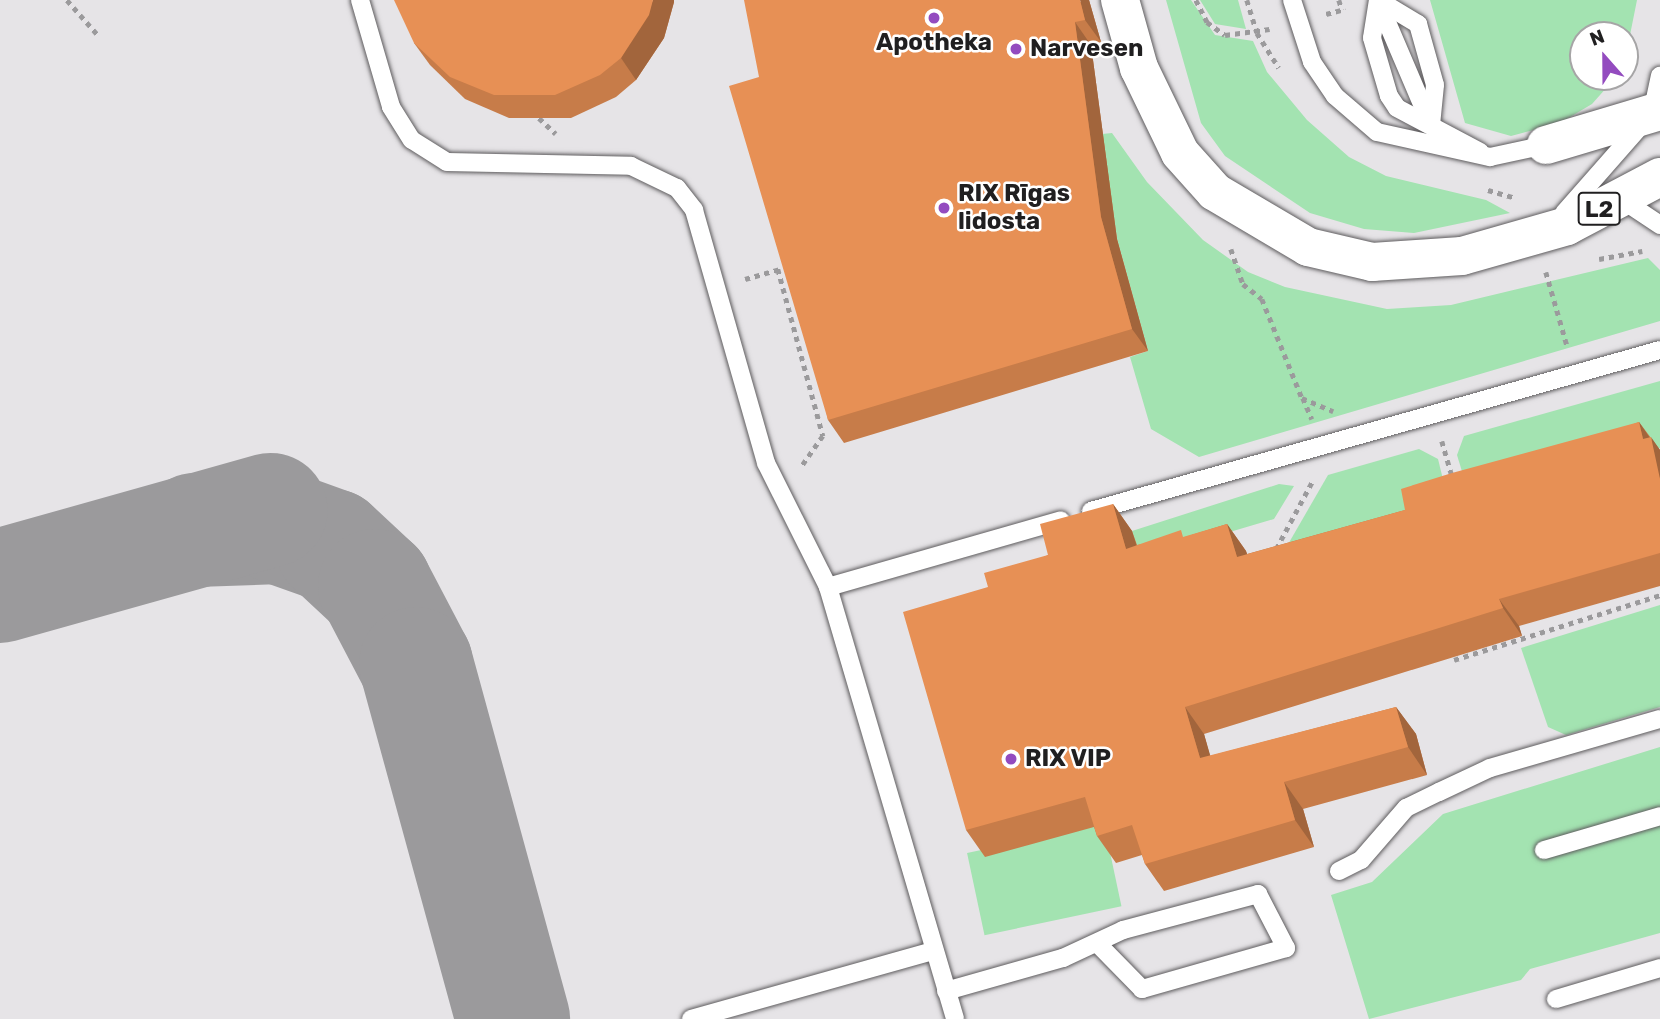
<!DOCTYPE html>
<html>
<head>
<meta charset="utf-8">
<style>
  body { margin:0 }
  #map { position:relative; width:1660px; height:1019px; overflow:hidden; background:#e6e4e7; font-family:Rubik,sans-serif }
  div>[style] { position:absolute }
  .green>* { inset:0; background:#a3e3b1; transform-origin:0 0 }
  .taxiway>* { height:114px; margin:-57px; padding:0 57px; transform-origin:57px; border-radius:57px; background:#9b9a9c }
  .path>* { height:4.5px; margin-top:-2.25px; transform-origin:0; background:repeating-linear-gradient(90deg,#9b9a9c 0 5px,transparent 0 10px) }
  .roads { filter:drop-shadow(0 0 2px #5e5c5e) drop-shadow(0 0 2px #5e5c5e) }
  .service>* { height:18px; margin:-9px; padding:0 9px; transform-origin:9px; border-radius:9px; background:#fff }
  .primary>* { height:38px; margin:-19px; padding:0 19px; transform-origin:19px; border-radius:19px; background:#fff }
  .wall>* { inset:0; background:#c77c49 }
  .shaded-wall>* { inset:0; background:#a2653c }
  .building>* { inset:0; background:#e79055 }
  .dots>* { width:19px; height:19px; translate:-50% -50%; box-sizing:border-box; border:4px solid #fff; border-radius:50% }
  span { translate:-50% -50%; white-space:nowrap; text-align:center; line-height:1.15; -webkit-text-stroke:5px #fff; paint-order:stroke }
  .shield-label span { padding:2px 5px; background:#fff; border:2px solid; border-radius:5px; -webkit-text-stroke-width:0 }
  .shield-label { font-size:23px; color:#201f20; font-weight:700 }
  .poi-label { font-size:24px; color:#201f20; font-weight:700 }
  .left { translate:0 -50%; text-align:left }
  .north { position:absolute; left:1569px; top:21px; width:70px; height:70px; box-sizing:border-box; background:#fff; border:2px solid #a6a5a6; border-radius:50%; rotate:339deg; font-size:19px; font-weight:700; line-height:28px; text-align:center; color:#201f20 }
  .north::after { content:''; display:block; margin:auto; width:24px; height:32px; background:#934bbf; clip-path:polygon(50% 0,100% 100%,50% 72%,0 100%) }
</style>
</head>
<body>
<div id="map">
  <div class="green">
    <i style="clip-path:polygon(1166px 0,1191px 0,1215px 35px,1253px 41px,1267px 72px,1307px 120px,1349px 157px,1386px 176px,1486px 200px,1510px 213px,1414px 233px,1364px 229px,1310px 213px,1225px 156px,1201px 123px)"></i>
    <i style="clip-path:polygon(1200px 0,1238px 0,1246px 29px,1215px 24px)"></i>
    <i style="clip-path:polygon(1430px 0,1637px 0,1625px 60px,1625px 35px,1583px 35px,1583px 77px,1616px 77px,1592px 104px,1560px 123px,1511px 136px,1465px 123px)"></i>
    <i style="clip-path:polygon(1112px 133px,1147px 182px,1203px 240px,1248px 272px,1285px 287px,1387px 309px,1451px 305px,1648px 258px,1660px 270px,1660px 321px,1199px 457px,1151px 429px,1130px 357px,1148px 351px,1117px 239px,1102px 134px)"></i>
    <i style="clip-path:polygon(1660px 381px,1660px 448px,1471px 501px,1457px 455px,1464px 436px)"></i>
    <i style="clip-path:polygon(1419px 449px,1438px 459px,1450px 508px,1283px 553px,1328px 475px)"></i>
    <i style="clip-path:polygon(1279px 484px,1294px 486px,1274px 519px,1196px 542px,1146px 577px,1132px 531px)"></i>
    <i style="clip-path:polygon(1660px 605px,1660px 707px,1566px 735px,1548px 727px,1521px 648px)"></i>
    <i style="clip-path:polygon(1660px 747px,1660px 933px,1530px 969px,1521px 980px,1369px 1019px,1331px 895px,1372px 882px,1443px 814px)"></i>
    <i style="left:1104px;top:824px;width:84px;height:140px;rotate:78deg"></i>
  </div>
  <div class="taxiway">
    <i style="left:195px;top:530px;width:84px;rotate:-2deg"></i>
    <i style="left:279px;top:527px;width:56px;rotate:19.7deg"></i>
    <i style="left:332px;top:546px;width:59px;rotate:42.9deg"></i>
    <i style="left:375px;top:586px;width:88px;rotate:62.3deg"></i>
    <i style="left:416px;top:664px;width:368px;rotate:74.7deg"></i>
    <i style="left:0;top:586px;width:281px;rotate:-15.7deg"></i>
  </div>
  <div class="path">
    <i style="left:67px;top:0;width:47px;rotate:48.5deg"></i>
    <i style="left:1196px;top:0;width:25px;rotate:63deg"></i>
    <i style="left:1207px;top:22px;width:22px;rotate:36deg"></i>
    <i style="left:1225px;top:35px;width:45px;rotate:-7.6deg"></i>
    <i style="left:1247px;top:0;width:34px;rotate:73deg"></i>
    <i style="left:1257px;top:33px;width:41px;rotate:57.8deg"></i>
    <i style="left:1339px;top:0;width:10px;rotate:73deg"></i>
    <i style="left:1326px;top:14px;width:20px;rotate:-15deg"></i>
    <i style="left:539px;top:118px;width:23px;rotate:43deg"></i>
    <i style="left:1488px;top:190px;width:26px;rotate:16deg"></i>
    <i style="left:1231px;top:249px;width:37px;rotate:71deg"></i>
    <i style="left:1243px;top:284px;width:24px;rotate:38deg"></i>
    <i style="left:1262px;top:299px;width:107px;rotate:68deg"></i>
    <i style="left:1302px;top:398px;width:34px;rotate:23deg"></i>
    <i style="left:1599px;top:259px;width:44px;rotate:-10.5deg"></i>
    <i style="left:778px;top:269px;width:173px;rotate:74.9deg"></i>
    <i style="left:823px;top:436px;width:37px;rotate:125deg"></i>
    <i style="left:1546px;top:272px;width:76px;rotate:74deg"></i>
    <i style="left:745px;top:279px;width:36px;rotate:-16deg"></i>
    <i style="left:1303px;top:398px;width:23px;rotate:67deg"></i>
    <i style="left:1442px;top:441px;width:37px;rotate:74deg"></i>
    <i style="left:1276px;top:549px;width:78px;rotate:-61.8deg"></i>
    <i style="left:1454px;top:660px;width:216px;rotate:-17.5deg"></i>
  </div>
  <div class="roads">
    <div class="service">
      <i style="left:360px;top:0;width:111px;rotate:73.8deg"></i>
      <i style="left:391px;top:107px;width:39px;rotate:58deg"></i>
      <i style="left:412px;top:140px;width:41px;rotate:32.2deg"></i>
      <i style="left:447px;top:162px;width:184px;rotate:1.2deg"></i>
      <i style="left:631px;top:166px;width:51px;rotate:25.6deg"></i>
      <i style="left:677px;top:188px;width:28px;rotate:52deg"></i>
      <i style="left:694px;top:210px;width:263px;rotate:74.1deg"></i>
      <i style="left:766px;top:463px;width:139px;rotate:63.4deg"></i>
      <i style="left:828px;top:587px;width:450px;rotate:73.6deg"></i>
      <i style="left:1292px;top:0;width:65px;rotate:72.1deg"></i>
      <i style="left:1312px;top:62px;width:41px;rotate:55.9deg"></i>
      <i style="left:1335px;top:96px;width:55px;rotate:40.6deg"></i>
      <i style="left:1377px;top:132px;width:116px;rotate:12.5deg"></i>
      <i style="left:1490px;top:157px;width:57px;rotate:-12.1deg"></i>
      <i style="left:1378px;top:0;width:38px;rotate:99deg"></i>
      <i style="left:1372px;top:38px;width:60px;rotate:73.7deg"></i>
      <i style="left:1389px;top:96px;width:14px;rotate:56deg"></i>
      <i style="left:1397px;top:108px;width:94px;rotate:27.9deg"></i>
      <i style="left:1378px;top:0;width:47px;rotate:31deg"></i>
      <i style="left:1418px;top:24px;width:63px;rotate:74.4deg"></i>
      <i style="left:1435px;top:85px;width:40px;rotate:95.7deg"></i>
      <i style="left:1378px;top:1px;width:135px;rotate:66.9deg"></i>
      <i style="left:1621px;top:199px;width:47px;rotate:33.7deg"></i>
      <i style="left:1564px;top:213px;width:133px;rotate:-48.7deg"></i>
      <i style="left:1652px;top:113px;width:38px;rotate:-78deg"></i>
      <i style="left:1091px;top:511px;width:591px;rotate:-15.8deg"></i>
      <i style="left:828px;top:587px;width:242px;rotate:-16deg"></i>
      <i style="left:1544px;top:850px;width:121px;rotate:-16.3deg"></i>
      <i style="left:1339px;top:871px;width:25px;rotate:-27deg"></i>
      <i style="left:1361px;top:860px;width:69px;rotate:-49.1deg"></i>
      <i style="left:1406px;top:808px;width:37px;rotate:-26deg"></i>
      <i style="left:1439px;top:792px;width:56px;rotate:-25.2deg"></i>
      <i style="left:1490px;top:768px;width:177px;rotate:-16.1deg"></i>
      <i style="left:946px;top:991px;width:122px;rotate:-15.8deg"></i>
      <i style="left:1063px;top:958px;width:66px;rotate:-25deg"></i>
      <i style="left:1123px;top:930px;width:140px;rotate:-14.9deg"></i>
      <i style="left:1258px;top:894px;width:61px;rotate:62.6deg"></i>
      <i style="left:1286px;top:948px;width:150px;rotate:164.1deg"></i>
      <i style="left:1142px;top:989px;width:63px;rotate:-134.4deg"></i>
      <i style="left:1556px;top:999px;width:109px;rotate:-16.6deg"></i>
      <i style="left:691px;top:1019px;width:251px;rotate:-15.7deg"></i>
    </div>
    <div class="primary">
      <i style="left:1120px;top:0;width:71px;rotate:74.4deg"></i>
      <i style="left:1139px;top:68px;width:94px;rotate:64.2deg"></i>
      <i style="left:1180px;top:153px;width:52px;rotate:48.1deg"></i>
      <i style="left:1215px;top:192px;width:108px;rotate:30.6deg"></i>
      <i style="left:1308px;top:247px;width:66px;rotate:13.2deg"></i>
      <i style="left:1372px;top:262px;width:90px;rotate:-3.8deg"></i>
      <i style="left:1462px;top:256px;width:109px;rotate:-15.9deg"></i>
      <i style="left:1567px;top:226px;width:105px;rotate:-27.8deg"></i>
      <i style="left:1546px;top:145px;width:119px;rotate:-16.6deg"></i>
    </div>
  </div>
  <div class="wall">
    <i style="clip-path:polygon(1089px 0,1101px 42px,1091px 45px,1117px 239px,1148px 351px,844px 443px,828px 420px,759px 77px)"></i>
    <i style="clip-path:polygon(674px 2px,664px 38px,636px 80px,616px 97px,571px 118px,509px 118px,465px 99px,430px 65px,414px 43px)"></i>
    <i style="clip-path:polygon(1639px 422px,1660px 450px,1660px 586px,1519px 626px,1522px 636px,1204px 734px,1210px 756px,1396px 707px,1416px 734px,1427px 775px,1303px 809px,1314px 847px,1164px 891px,1145px 864px,1142px 855px,1116px 863px,1097px 836px,1094px 827px,985px 857px,966px 830px,988px 587px,1048px 555px,1113px 504px,1132px 531px,1137px 545px,1185px 537px,1227px 524px,1246px 551px,1247px 554px,1405px 510px)"></i>
  </div>
  <div class="shaded-wall">
    <i style="clip-path:polygon(653px 0,674px 0,674px 2px,664px 38px,636px 80px,621px 58px)"></i>
    <i style="clip-path:polygon(1080px 0,1089px 0,1101px 42px,1085px 20px)"></i>
    <i style="clip-path:polygon(1075px 22px,1091px 45px,1117px 239px,1148px 351px,1132px 329px,1101px 217px)"></i>
    <i style="clip-path:polygon(1639px 422px,1652px 441px,1651px 437px,1660px 450px,1660px 479px,1643px 439px)"></i>
    <i style="clip-path:polygon(1113px 504px,1132px 531px,1146px 576px,1126px 549px)"></i>
    <i style="clip-path:polygon(1227px 524px,1246px 551px,1257px 584px,1237px 557px)"></i>
    <i style="clip-path:polygon(1499px 599px,1519px 626px,1522px 636px,1503px 608px)"></i>
    <i style="clip-path:polygon(1185px 707px,1204px 734px,1219px 786px,1200px 758px)"></i>
    <i style="clip-path:polygon(1396px 707px,1416px 734px,1427px 775px,1408px 747px)"></i>
    <i style="clip-path:polygon(1284px 782px,1303px 809px,1314px 847px,1295px 820px)"></i>
  </div>
  <div class="building">
    <i style="clip-path:polygon(394px 0,653px 0,649px 15px,621px 58px,600px 75px,555px 95px,494px 95px,450px 77px,414px 43px)"></i>
    <i style="clip-path:polygon(744px 0,1080px 0,1085px 20px,1075px 22px,1101px 217px,1132px 329px,828px 420px,729px 86px,759px 77px)"></i>
    <i style="clip-path:polygon(1639px 422px,1643px 439px,1651px 437px,1660px 479px,1660px 553px,1499px 599px,1503px 608px,1185px 707px,1200px 758px,1396px 707px,1408px 747px,1284px 782px,1295px 820px,1145px 864px,1132px 825px,1097px 836px,1085px 797px,966px 830px,903px 612px,988px 587px,984px 573px,1048px 555px,1040px 524px,1113px 504px,1126px 549px,1181px 530px,1183px 537px,1227px 524px,1237px 557px,1405px 510px,1401px 489px,1452px 473px)"></i>
  </div>
  <div class="dots">
    <i style="left:934px;top:18px;background:#934bbf"></i>
    <i style="left:1016px;top:49px;background:#934bbf"></i>
    <i style="left:944px;top:208px;background:#934bbf"></i>
    <i style="left:1011px;top:759px;background:#934bbf"></i>
  </div>
  <div class="shield-label">
    <span style="left:1599px;top:209px">L2</span>
  </div>
  <div class="poi-label">
    <span style="left:934px;top:43px">Apotheka</span>
    <span class="left" style="left:1030px;top:49px">Narvesen</span>
    <span class="left" style="left:958px;top:208px">RIX Rīgas<br>lidosta</span>
    <span class="left" style="left:1025px;top:759px">RIX VIP</span>
  </div>
  <div class="north">N</div>
</div>
</body>
</html>
